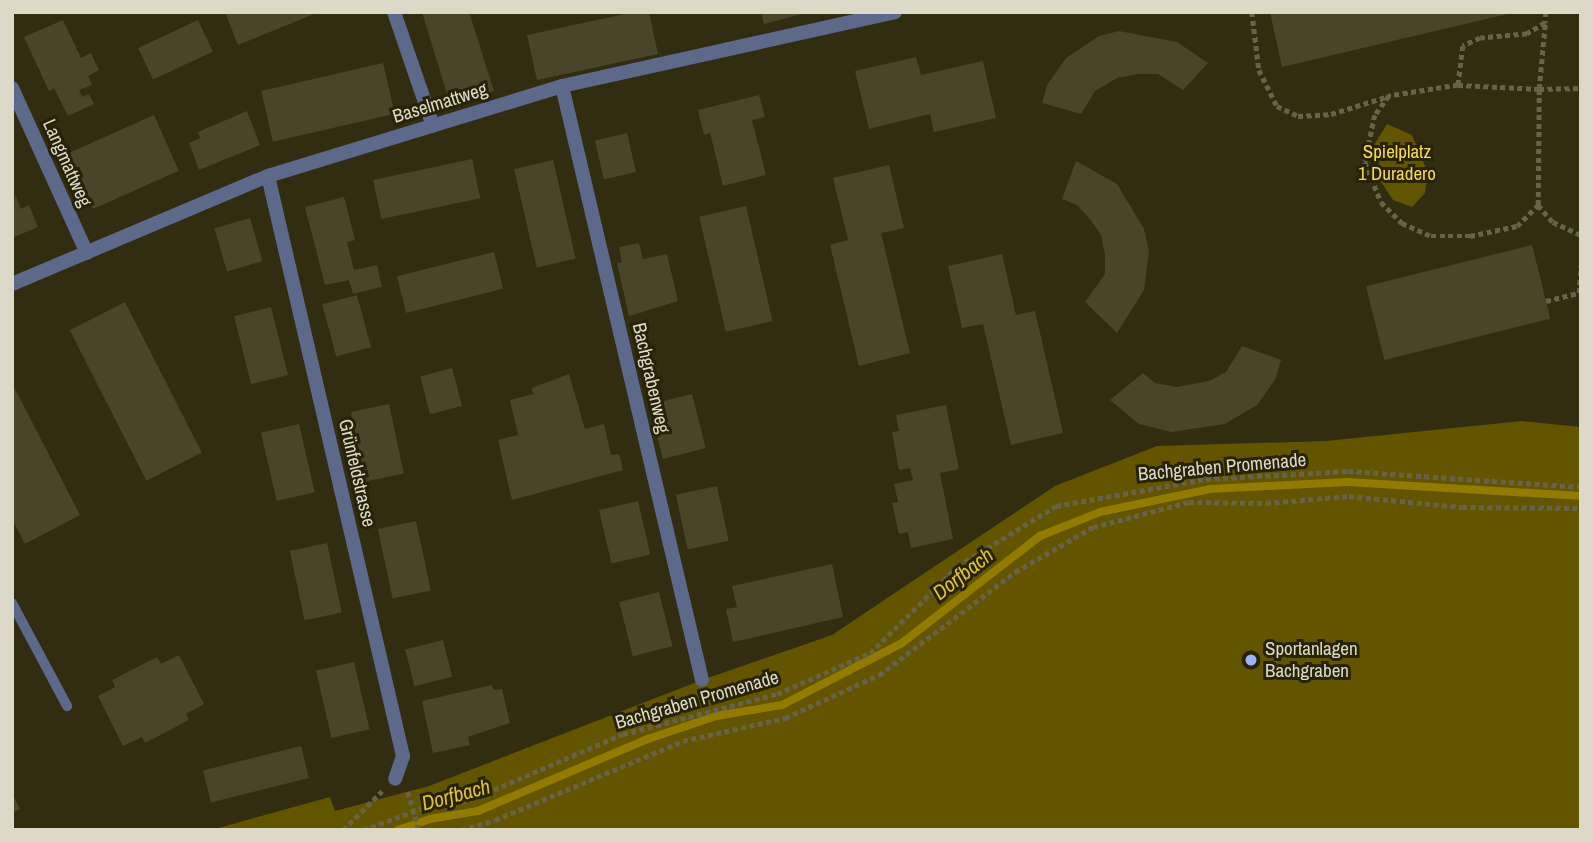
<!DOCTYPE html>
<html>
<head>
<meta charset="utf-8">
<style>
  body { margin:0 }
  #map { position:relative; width:1593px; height:842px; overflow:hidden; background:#322c10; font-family:"Archivo Narrow",sans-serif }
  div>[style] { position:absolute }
  .green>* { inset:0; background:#635400 }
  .stream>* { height:8px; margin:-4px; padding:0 4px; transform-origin:4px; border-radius:4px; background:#917c01 }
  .building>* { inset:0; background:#4a4428; transform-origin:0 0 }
  .path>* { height:4.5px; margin-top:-2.25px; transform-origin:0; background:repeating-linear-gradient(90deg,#67624a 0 5px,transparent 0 8.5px) }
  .service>* { height:10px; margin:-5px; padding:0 5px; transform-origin:5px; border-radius:5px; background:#5d698b }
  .minor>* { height:14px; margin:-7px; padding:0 7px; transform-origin:7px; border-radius:7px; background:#5d698b }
  .dots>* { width:19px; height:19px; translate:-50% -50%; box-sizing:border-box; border:4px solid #282206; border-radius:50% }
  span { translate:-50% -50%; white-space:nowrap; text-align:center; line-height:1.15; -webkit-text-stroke:6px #282206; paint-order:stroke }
  .street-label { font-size:19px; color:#dcd9c9 }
  .park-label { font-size:19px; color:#f6da56 }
  .poi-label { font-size:19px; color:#dcd9c9 }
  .left { translate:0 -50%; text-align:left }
  .water-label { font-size:21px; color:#ddc137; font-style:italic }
  .frame { position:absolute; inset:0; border:14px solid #dcd9c9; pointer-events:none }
</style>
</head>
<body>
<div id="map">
  <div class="green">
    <i style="clip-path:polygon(1387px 124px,1412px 135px,1428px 173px,1425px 193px,1412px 207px,1393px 200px,1372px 168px,1374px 145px)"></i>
    <i style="clip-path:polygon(1522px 421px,1581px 427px,1581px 830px,211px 830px,330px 797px,335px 811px,429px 786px,702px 680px,832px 635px,1055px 486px,1157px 446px,1326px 441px)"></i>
  </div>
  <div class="stream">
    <i style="left:398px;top:830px;width:34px;rotate:-19deg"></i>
    <i style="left:430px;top:819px;width:49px;rotate:-9.5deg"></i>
    <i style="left:478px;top:811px;width:185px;rotate:-23deg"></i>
    <i style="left:648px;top:739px;width:72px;rotate:-18.7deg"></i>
    <i style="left:716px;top:716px;width:67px;rotate:-9.5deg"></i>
    <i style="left:782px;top:705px;width:135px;rotate:-27.3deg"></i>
    <i style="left:902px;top:643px;width:175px;rotate:-37.8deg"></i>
    <i style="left:1040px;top:536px;width:65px;rotate:-21.8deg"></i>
    <i style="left:1100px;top:512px;width:112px;rotate:-11.8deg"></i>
    <i style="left:1210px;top:489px;width:137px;rotate:-2.9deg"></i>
    <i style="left:1347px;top:482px;width:234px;rotate:3.4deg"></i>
  </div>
  <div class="building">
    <i style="clip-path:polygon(225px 12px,319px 12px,238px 45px)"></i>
    <i style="clip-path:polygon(422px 12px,469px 12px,494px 91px,450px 104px)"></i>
    <i style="clip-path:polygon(634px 12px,649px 12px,658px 54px,537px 80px,527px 35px)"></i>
    <i style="clip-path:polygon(761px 12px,806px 12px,806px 13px,764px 24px)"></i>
    <i style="clip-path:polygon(1270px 12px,1512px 12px,1512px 13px,1282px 67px)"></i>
    <i style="clip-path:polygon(63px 20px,81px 58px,91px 53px,99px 70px,88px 76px,92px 85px,79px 90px,82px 97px,89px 94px,94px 104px,68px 116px,54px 88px,49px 91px,24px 37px)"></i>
    <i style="left:198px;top:20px;width:35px;height:66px;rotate:65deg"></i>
    <i style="clip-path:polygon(1119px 31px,1177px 42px,1208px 63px,1183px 90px,1158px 74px,1138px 74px,1117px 78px,1095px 91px,1081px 114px,1042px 103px,1047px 85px,1066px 58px,1099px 36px)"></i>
    <i style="clip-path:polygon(916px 57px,921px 75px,983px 61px,996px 118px,934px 132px,930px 114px,869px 129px,855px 71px)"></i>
    <i style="left:383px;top:63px;width:52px;height:125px;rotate:77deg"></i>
    <i style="clip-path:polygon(759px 95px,765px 117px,752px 120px,766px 175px,723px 186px,710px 133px,704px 135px,698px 110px)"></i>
    <i style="clip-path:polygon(247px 111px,260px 145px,199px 170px,189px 143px,200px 138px,198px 132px)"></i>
    <i style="left:154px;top:115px;width:61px;height:94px;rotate:66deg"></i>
    <i style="left:627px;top:133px;width:40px;height:33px;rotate:77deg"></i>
    <i style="left:472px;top:159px;width:40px;height:101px;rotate:78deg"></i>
    <i style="left:553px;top:160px;width:101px;height:40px;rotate:77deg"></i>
    <i style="clip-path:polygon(1076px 161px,1117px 184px,1144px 229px,1149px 251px,1144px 290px,1117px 333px,1085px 302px,1105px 274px,1105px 254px,1101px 235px,1090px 219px,1077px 205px,1062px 199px)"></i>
    <i style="clip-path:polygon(889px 165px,904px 228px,881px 233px,910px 353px,859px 366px,830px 245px,848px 240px,833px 178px)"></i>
    <i style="clip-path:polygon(15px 194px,21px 209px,29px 205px,38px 227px,12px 238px)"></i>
    <i style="clip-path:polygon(344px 197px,355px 240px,347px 242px,354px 270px,377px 265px,382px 287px,353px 294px,349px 280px,325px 285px,305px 207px)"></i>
    <i style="left:746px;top:206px;width:118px;height:48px;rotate:77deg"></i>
    <i style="left:250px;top:218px;width:45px;height:37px;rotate:74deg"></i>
    <i style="clip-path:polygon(639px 243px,643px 259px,667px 254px,678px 301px,629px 316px,617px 263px,622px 262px,619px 247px)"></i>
    <i style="left:1532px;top:245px;width:76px;height:171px;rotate:76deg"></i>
    <i style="left:494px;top:252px;width:38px;height:100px;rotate:76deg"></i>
    <i style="clip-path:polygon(1002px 254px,1016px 315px,1035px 311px,1063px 433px,1011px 445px,983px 324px,962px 328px,948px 266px)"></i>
    <i style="left:357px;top:295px;width:54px;height:36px;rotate:75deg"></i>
    <i style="left:125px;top:302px;width:169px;height:62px;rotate:63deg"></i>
    <i style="left:271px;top:307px;width:70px;height:38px;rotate:76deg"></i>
    <i style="clip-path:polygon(1242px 346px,1281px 360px,1275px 380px,1257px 405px,1225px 424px,1171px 432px,1139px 424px,1110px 400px,1143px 373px,1155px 383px,1177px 387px,1209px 381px,1226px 372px)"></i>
    <i style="left:452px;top:368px;width:39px;height:33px;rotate:75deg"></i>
    <i style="clip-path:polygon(569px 374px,585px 429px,604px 424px,611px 455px,619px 454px,623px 470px,512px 500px,498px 440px,518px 435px,510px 400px,533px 394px,532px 388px)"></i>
    <i style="clip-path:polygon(12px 383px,80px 515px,25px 544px,12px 519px)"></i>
    <i style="left:692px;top:394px;width:56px;height:44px;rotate:76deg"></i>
    <i style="left:389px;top:404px;width:71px;height:39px;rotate:78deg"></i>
    <i style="clip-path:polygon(946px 405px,959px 469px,940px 473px,953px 539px,911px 548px,908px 532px,899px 534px,892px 503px,898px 502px,894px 484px,913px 480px,910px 468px,899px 470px,892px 432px,899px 431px,896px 415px)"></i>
    <i style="left:299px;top:424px;width:70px;height:39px;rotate:77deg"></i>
    <i style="left:717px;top:486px;width:56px;height:42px;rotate:78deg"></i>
    <i style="left:638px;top:501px;width:55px;height:40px;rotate:77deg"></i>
    <i style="left:416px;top:521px;width:71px;height:39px;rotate:78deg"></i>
    <i style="left:327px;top:543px;width:71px;height:38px;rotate:78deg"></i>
    <i style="clip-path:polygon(832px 564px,843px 617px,733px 642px,726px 609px,737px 607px,732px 586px)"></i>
    <i style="left:659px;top:592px;width:56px;height:41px;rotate:76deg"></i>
    <i style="left:443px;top:640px;width:38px;height:39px;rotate:76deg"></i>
    <i style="clip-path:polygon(179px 655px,204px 704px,186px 714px,189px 720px,145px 743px,142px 737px,123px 746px,98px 696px,115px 687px,112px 680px,157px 657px,161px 664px)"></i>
    <i style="left:354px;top:662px;width:69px;height:39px;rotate:77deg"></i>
    <i style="clip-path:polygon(492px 685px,494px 690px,502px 689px,510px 723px,468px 737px,470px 745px,433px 753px,422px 701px)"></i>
    <i style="left:301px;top:746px;width:33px;height:101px;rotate:76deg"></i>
    <i style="clip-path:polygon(12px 793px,20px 809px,12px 813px)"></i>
  </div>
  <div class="path">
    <i style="left:1252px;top:12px;width:58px;rotate:83.1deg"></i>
    <i style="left:1259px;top:70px;width:40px;rotate:63.4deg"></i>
    <i style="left:1277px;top:106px;width:23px;rotate:25deg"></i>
    <i style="left:1298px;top:116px;width:33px;rotate:-3deg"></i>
    <i style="left:1331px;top:114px;width:61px;rotate:-17.2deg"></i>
    <i style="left:1546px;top:12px;width:11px;rotate:95deg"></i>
    <i style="left:1545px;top:23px;width:21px;rotate:149deg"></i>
    <i style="left:1527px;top:34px;width:47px;rotate:175.1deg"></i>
    <i style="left:1480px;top:38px;width:19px;rotate:155deg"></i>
    <i style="left:1463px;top:46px;width:39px;rotate:97deg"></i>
    <i style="left:1458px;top:85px;width:70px;rotate:170.9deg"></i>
    <i style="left:1389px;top:96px;width:24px;rotate:126deg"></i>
    <i style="left:1375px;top:115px;width:48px;rotate:102deg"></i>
    <i style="left:1365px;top:162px;width:43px;rotate:68.2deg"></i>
    <i style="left:1381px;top:202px;width:30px;rotate:45deg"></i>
    <i style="left:1402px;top:223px;width:32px;rotate:24deg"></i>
    <i style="left:1431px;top:236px;width:39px"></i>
    <i style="left:1470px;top:236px;width:48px;rotate:-12deg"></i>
    <i style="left:1517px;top:226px;width:30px;rotate:-45deg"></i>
    <i style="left:1538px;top:205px;width:23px;rotate:49deg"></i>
    <i style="left:1553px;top:222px;width:31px;rotate:25deg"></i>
    <i style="left:1458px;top:85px;width:81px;rotate:2.8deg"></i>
    <i style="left:1539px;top:89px;width:65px;rotate:-84.7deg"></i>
    <i style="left:1538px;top:205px;width:116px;rotate:-89.5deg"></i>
    <i style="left:1539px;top:89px;width:42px;rotate:-1.4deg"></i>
    <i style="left:1546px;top:301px;width:34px;rotate:-14deg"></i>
    <i style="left:1579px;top:293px;width:27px;rotate:-86deg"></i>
    <i style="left:408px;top:792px;width:40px;rotate:74deg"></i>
    <i style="left:343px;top:830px;width:55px;rotate:-45deg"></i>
    <i style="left:363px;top:830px;width:67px;rotate:-20.1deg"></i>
    <i style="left:426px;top:807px;width:26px;rotate:-4deg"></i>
    <i style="left:452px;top:805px;width:36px;rotate:-19deg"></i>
    <i style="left:486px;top:793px;width:149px;rotate:-23.3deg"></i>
    <i style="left:623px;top:734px;width:159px;rotate:-14.6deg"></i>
    <i style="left:777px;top:694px;width:102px;rotate:-23.8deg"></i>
    <i style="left:870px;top:653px;width:124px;rotate:-44.7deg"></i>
    <i style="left:958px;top:566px;width:115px;rotate:-31.5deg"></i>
    <i style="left:1056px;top:506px;width:152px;rotate:-10.2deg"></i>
    <i style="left:1206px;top:479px;width:142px;rotate:-3.2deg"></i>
    <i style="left:1348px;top:471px;width:234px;rotate:3.9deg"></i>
    <i style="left:461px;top:830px;width:35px;rotate:-16deg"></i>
    <i style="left:495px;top:820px;width:204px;rotate:-22.8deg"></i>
    <i style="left:683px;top:741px;width:105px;rotate:-12.7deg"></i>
    <i style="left:785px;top:718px;width:103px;rotate:-24.6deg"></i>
    <i style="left:879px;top:675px;width:171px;rotate:-37.1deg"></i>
    <i style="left:1015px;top:572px;width:90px;rotate:-30deg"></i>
    <i style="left:1093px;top:527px;width:99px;rotate:-14.6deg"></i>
    <i style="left:1189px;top:502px;width:77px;rotate:0.7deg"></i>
    <i style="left:1266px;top:503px;width:83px;rotate:-4.8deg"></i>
    <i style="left:1349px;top:496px;width:114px;rotate:5.6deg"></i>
    <i style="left:1462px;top:507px;width:119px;rotate:0.5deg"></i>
  </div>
  <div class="service">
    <i style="left:12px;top:603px;width:117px;rotate:61.9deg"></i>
  </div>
  <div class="minor">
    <i style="left:394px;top:12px;width:120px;rotate:71.1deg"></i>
    <i style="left:562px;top:86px;width:610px;rotate:76.74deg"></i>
    <i style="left:12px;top:88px;width:181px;rotate:65.6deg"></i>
    <i style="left:268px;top:176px;width:596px;rotate:76.9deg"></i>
    <i style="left:403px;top:756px;width:24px;rotate:109deg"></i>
    <i style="left:12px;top:284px;width:278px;rotate:-22.9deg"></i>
    <i style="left:268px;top:176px;width:307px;rotate:-17deg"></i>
    <i style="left:562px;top:86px;width:341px;rotate:-12.5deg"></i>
  </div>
  <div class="dots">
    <i style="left:1251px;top:660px;background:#9bb4fd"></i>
  </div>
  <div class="street-label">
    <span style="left:440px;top:103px;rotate:-17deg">Baselmattweg</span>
    <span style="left:67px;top:163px;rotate:66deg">Langmattweg</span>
    <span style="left:651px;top:378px;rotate:77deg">Bachgrabenweg</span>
    <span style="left:1222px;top:467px;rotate:-5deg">Bachgraben Promenade</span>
    <span style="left:357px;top:473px;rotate:77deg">Grünfeldstrasse</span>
    <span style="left:697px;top:700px;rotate:-16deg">Bachgraben Promenade</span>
  </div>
  <div class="park-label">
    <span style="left:1397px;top:163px">Spielplatz<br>1 Duradero</span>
  </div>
  <div class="poi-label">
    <span class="left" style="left:1265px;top:660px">Sportanlagen<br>Bachgraben</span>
  </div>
  <div class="water-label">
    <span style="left:963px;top:574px;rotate:-38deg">Dorfbach</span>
    <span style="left:456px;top:795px;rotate:-15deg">Dorfbach</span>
  </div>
  <div class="frame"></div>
</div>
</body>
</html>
